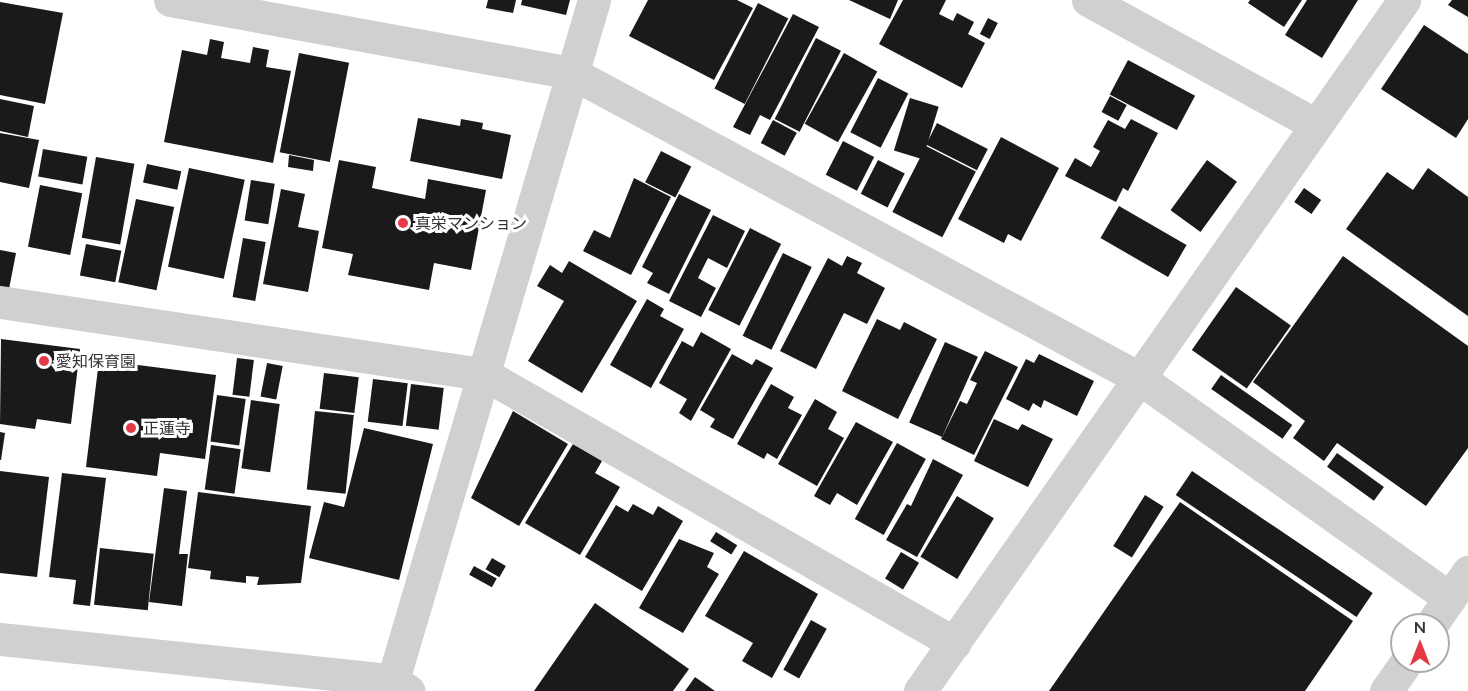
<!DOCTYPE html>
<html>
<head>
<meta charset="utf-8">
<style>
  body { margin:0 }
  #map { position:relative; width:1468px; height:691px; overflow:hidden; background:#fff; font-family:Lato,"Noto Sans JP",sans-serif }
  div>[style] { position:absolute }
  .building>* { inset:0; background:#1a1a1a; transform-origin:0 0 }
  .minor>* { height:33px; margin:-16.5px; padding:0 16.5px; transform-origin:16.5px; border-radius:16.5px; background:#d0d0d0 }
  .dots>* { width:16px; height:16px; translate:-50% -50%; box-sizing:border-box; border:3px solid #fff; border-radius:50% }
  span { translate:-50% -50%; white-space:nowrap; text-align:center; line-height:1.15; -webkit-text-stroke:6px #fff; paint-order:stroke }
  .poi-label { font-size:16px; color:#333 }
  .left { translate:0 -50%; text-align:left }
  .north { position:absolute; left:1390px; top:613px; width:60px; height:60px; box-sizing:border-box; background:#fff; border:2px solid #adadad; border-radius:50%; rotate:0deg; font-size:16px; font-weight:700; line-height:24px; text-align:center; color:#333 }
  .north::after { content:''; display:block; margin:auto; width:21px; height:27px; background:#e63946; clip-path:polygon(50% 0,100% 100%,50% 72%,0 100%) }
</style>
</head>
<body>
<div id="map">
  <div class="building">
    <i style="clip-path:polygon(488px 0,516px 0,513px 13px,486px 8px)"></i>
    <i style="clip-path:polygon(522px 0,570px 0,566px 15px,521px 5px)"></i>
    <i style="clip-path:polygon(648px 0,737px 0,753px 8px,714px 80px,629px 36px)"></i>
    <i style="clip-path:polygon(849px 0,898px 0,890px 19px)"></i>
    <i style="clip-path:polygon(903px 0,946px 0,939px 14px,953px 21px,957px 13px,974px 22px,968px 34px,985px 43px,962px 88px,879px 44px)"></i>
    <i style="clip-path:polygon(1250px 0,1302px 0,1284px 27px,1248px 3px)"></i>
    <i style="clip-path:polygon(1307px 0,1358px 0,1322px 58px,1285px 35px)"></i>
    <i style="clip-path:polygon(1452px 0,1468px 0,1468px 17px,1448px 5px)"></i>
    <i style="clip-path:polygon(0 2px,63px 13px,45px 104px,0 95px)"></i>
    <i style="left:758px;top:3px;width:34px;height:96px;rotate:27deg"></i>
    <i style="clip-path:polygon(793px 14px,819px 27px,770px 120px,760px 115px,750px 135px,733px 127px)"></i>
    <i style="left:988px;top:18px;width:11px;height:18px;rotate:27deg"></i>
    <i style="clip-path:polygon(1424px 25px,1468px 54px,1468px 119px,1456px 138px,1381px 89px)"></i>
    <i style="left:816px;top:38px;width:28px;height:91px;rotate:27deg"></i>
    <i style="clip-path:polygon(210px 39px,224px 42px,221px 58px,250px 63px,253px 47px,269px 50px,266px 67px,291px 71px,273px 163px,164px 142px,182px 50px,207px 55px)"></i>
    <i style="left:299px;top:53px;width:51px;height:101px;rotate:11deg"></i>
    <i style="left:844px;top:53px;width:38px;height:81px;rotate:29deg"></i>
    <i style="left:1128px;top:60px;width:76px;height:39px;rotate:28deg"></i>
    <i style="left:878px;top:78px;width:34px;height:61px;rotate:27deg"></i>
    <i style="left:1110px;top:96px;width:19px;height:18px;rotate:28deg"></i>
    <i style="left:910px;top:98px;width:30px;height:55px;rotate:17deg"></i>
    <i style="clip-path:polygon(0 99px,34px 106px,28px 137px,0 131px)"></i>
    <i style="clip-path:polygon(418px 118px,460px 126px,461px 119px,483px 123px,482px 129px,511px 135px,502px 179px,410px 161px)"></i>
    <i style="clip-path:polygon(1131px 119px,1158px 133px,1128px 191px,1123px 188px,1116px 202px,1065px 176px,1075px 158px,1091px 167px,1100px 151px,1093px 147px,1108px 120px,1125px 129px)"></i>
    <i style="left:773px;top:120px;width:27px;height:26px;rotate:28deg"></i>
    <i style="left:937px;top:123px;width:57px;height:24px;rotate:27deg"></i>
    <i style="clip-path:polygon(0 133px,39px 140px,29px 188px,0 182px)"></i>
    <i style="clip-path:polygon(1001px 137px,1059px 168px,1021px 241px,1008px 234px,1004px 243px,958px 219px)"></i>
    <i style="left:843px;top:141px;width:35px;height:38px;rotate:27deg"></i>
    <i style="left:926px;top:146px;width:56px;height:74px;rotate:27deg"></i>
    <i style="left:43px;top:149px;width:45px;height:28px;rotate:10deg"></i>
    <i style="left:661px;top:151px;width:34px;height:35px;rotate:27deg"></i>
    <i style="clip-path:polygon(289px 155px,314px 160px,313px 171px,288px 167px)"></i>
    <i style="left:96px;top:157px;width:39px;height:82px;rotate:10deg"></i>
    <i style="clip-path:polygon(339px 160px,376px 167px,372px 188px,425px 199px,428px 179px,486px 190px,471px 270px,434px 263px,429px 290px,348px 275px,353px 254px,322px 248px)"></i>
    <i style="left:878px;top:160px;width:30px;height:38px;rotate:27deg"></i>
    <i style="left:1207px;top:160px;width:37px;height:62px;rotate:36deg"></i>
    <i style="left:147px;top:164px;width:35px;height:19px;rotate:12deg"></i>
    <i style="left:189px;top:168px;width:57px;height:101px;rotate:12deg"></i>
    <i style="clip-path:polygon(1428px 168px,1468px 197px,1468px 316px,1346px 229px,1387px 172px,1413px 190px)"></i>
    <i style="clip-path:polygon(634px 178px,671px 197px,631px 275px,583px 251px,594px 230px,610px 238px)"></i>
    <i style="left:251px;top:180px;width:24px;height:41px;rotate:9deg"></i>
    <i style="left:40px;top:185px;width:43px;height:63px;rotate:11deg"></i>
    <i style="left:1304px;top:188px;width:21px;height:17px;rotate:35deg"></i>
    <i style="clip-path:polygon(281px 189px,305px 194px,298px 227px,319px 231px,308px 292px,263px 284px)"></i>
    <i style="clip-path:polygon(679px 194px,711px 210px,669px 294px,647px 283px,653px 273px,642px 267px)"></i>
    <i style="left:136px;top:199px;width:39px;height:85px;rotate:12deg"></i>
    <i style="left:1119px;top:206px;width:78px;height:37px;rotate:30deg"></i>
    <i style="clip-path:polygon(713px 215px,745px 231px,727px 268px,708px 258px,698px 278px,716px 288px,701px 317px,669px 301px)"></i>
    <i style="left:750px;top:228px;width:35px;height:92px;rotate:27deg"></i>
    <i style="left:243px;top:238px;width:23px;height:60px;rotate:10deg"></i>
    <i style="left:86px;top:244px;width:36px;height:32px;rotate:11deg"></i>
    <i style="clip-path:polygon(0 250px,16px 253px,9px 289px,0 287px)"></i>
    <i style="left:783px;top:253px;width:32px;height:92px;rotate:26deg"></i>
    <i style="clip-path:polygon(847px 256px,862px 263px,857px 273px,885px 288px,867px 324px,844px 313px,816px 369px,780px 351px,828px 258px,842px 266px)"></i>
    <i style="clip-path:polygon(1343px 256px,1468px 346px,1468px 448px,1426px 506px,1337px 443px,1324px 461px,1293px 438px,1305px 421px,1253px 382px)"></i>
    <i style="clip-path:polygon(569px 261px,637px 301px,582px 393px,528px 361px,564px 301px,537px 286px,550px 265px,562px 273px)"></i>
    <i style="left:1236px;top:287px;width:67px;height:77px;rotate:35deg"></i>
    <i style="clip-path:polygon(647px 299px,664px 309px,660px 316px,684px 329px,651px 388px,610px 365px)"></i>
    <i style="clip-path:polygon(877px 319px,900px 330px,904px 322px,937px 339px,898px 419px,842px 391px)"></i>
    <i style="clip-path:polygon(701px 332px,731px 349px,691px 421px,679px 413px,687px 399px,659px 383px,682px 341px,693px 347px)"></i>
    <i style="clip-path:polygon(1px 339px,80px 349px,71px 424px,37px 419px,35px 429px,0 424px)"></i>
    <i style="left:945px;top:342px;width:36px;height:88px;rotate:24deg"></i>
    <i style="clip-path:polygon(985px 351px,1018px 367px,974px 455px,941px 439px,960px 401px,967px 404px,977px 383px,970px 380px)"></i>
    <i style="clip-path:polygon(732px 354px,752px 365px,756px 359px,773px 368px,733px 439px,710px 427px,715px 419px,700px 410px)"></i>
    <i style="clip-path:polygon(1039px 354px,1094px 381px,1077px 416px,1044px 400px,1041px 408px,1033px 403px,1029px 411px,1006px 399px,1026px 359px,1034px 363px)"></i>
    <i style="left:237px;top:358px;width:17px;height:37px;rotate:7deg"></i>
    <i style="clip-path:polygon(99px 360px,216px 375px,205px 459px,160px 453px,157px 476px,86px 467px)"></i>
    <i style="left:267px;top:363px;width:16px;height:34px;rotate:11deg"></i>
    <i style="left:324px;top:373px;width:35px;height:36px;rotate:7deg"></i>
    <i style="left:1221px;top:375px;width:87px;height:17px;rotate:35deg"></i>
    <i style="left:373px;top:379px;width:35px;height:43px;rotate:7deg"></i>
    <i style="left:411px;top:384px;width:33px;height:42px;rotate:7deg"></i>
    <i style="clip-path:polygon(771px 384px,794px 397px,788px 408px,802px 415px,777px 459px,767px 453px,764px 459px,737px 444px)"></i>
    <i style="left:217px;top:395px;width:29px;height:47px;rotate:8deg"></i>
    <i style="clip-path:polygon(815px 399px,837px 412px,828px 429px,844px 438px,817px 486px,778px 464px)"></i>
    <i style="left:251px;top:400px;width:29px;height:69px;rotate:8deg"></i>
    <i style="left:315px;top:411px;width:39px;height:79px;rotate:6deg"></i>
    <i style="clip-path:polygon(513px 411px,568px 444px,519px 526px,471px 498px)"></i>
    <i style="clip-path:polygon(994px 419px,1018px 430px,1022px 424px,1053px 439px,1028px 487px,974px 461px)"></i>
    <i style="clip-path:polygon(856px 422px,893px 442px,857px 505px,837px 493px,830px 505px,814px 496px)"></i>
    <i style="clip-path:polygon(364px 428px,433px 444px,399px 580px,309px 558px,324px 502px,344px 507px)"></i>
    <i style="clip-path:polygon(0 432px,5px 433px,1px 460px,0 460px)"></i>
    <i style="left:897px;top:443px;width:33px;height:87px;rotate:29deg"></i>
    <i style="clip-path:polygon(573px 444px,602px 461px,595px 473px,620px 487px,580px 555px,525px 523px)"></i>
    <i style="left:211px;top:445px;width:30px;height:45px;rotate:8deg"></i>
    <i style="left:1337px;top:453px;width:58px;height:17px;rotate:36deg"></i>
    <i style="clip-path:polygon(933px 459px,963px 475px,917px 557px,886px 540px,907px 504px,911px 506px)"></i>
    <i style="clip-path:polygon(0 471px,49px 477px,37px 577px,0 573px)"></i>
    <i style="left:1192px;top:471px;width:218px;height:29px;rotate:34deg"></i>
    <i style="clip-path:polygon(62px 473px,106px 478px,90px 606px,73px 604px,76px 580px,49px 577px)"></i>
    <i style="clip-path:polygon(164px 488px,187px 491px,179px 554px,188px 554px,182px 606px,149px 602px)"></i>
    <i style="clip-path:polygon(198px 492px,311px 506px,301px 583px,257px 585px,259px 577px,246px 576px,246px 583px,210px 579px,211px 571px,188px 568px)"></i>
    <i style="left:1145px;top:495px;width:22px;height:60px;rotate:32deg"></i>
    <i style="left:957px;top:496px;width:43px;height:71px;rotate:31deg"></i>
    <i style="clip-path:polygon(1180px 502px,1353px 621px,1305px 691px,1049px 691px)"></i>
    <i style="clip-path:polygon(633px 504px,653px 515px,658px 506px,683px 521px,642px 591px,585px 557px,616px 505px,628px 512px)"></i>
    <i style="left:716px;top:532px;width:25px;height:11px;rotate:32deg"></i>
    <i style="clip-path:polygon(679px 539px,714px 553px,707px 567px,719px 574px,683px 633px,639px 608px)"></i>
    <i style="left:100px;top:548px;width:54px;height:57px;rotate:6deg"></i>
    <i style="clip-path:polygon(744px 551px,818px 594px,772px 678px,742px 661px,753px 643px,705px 616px)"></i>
    <i style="left:901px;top:552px;width:21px;height:31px;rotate:31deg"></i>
    <i style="left:492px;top:558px;width:16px;height:13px;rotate:30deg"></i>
    <i style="left:474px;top:566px;width:26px;height:10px;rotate:29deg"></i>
    <i style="clip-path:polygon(595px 603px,689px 669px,673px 691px,534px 691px)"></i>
    <i style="left:811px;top:620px;width:18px;height:57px;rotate:29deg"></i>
    <i style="clip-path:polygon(695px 677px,715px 691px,685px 691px)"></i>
  </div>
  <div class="minor">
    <i style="left:170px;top:0;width:409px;rotate:10.3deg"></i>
    <i style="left:572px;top:73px;width:644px;rotate:28.28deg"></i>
    <i style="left:1139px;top:378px;width:381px;rotate:35.3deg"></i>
    <i style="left:1088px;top:0;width:260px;rotate:28.7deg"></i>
    <i style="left:0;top:302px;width:489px;rotate:8.5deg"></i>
    <i style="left:484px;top:374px;width:542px;rotate:29.78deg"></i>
    <i style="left:1431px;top:625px;width:65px;rotate:-55.1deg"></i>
    <i style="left:0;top:639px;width:395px;rotate:6deg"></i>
    <i style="left:393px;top:680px;width:19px;rotate:35deg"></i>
    <i style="left:393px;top:680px;width:709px;rotate:-73.53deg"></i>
    <i style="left:920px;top:691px;width:844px;rotate:-54.99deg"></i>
    <i style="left:1386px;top:691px;width:37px;rotate:-55deg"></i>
  </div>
  <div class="dots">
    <i style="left:403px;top:223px;background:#e63946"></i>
    <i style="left:44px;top:361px;background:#e63946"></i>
    <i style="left:131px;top:428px;background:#e63946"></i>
  </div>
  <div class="poi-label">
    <span class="left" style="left:415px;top:223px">真栄マンション</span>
    <span class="left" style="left:56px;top:361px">愛知保育園</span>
    <span class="left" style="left:143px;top:428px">正蓮寺</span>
  </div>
  <div class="north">N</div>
</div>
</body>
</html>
